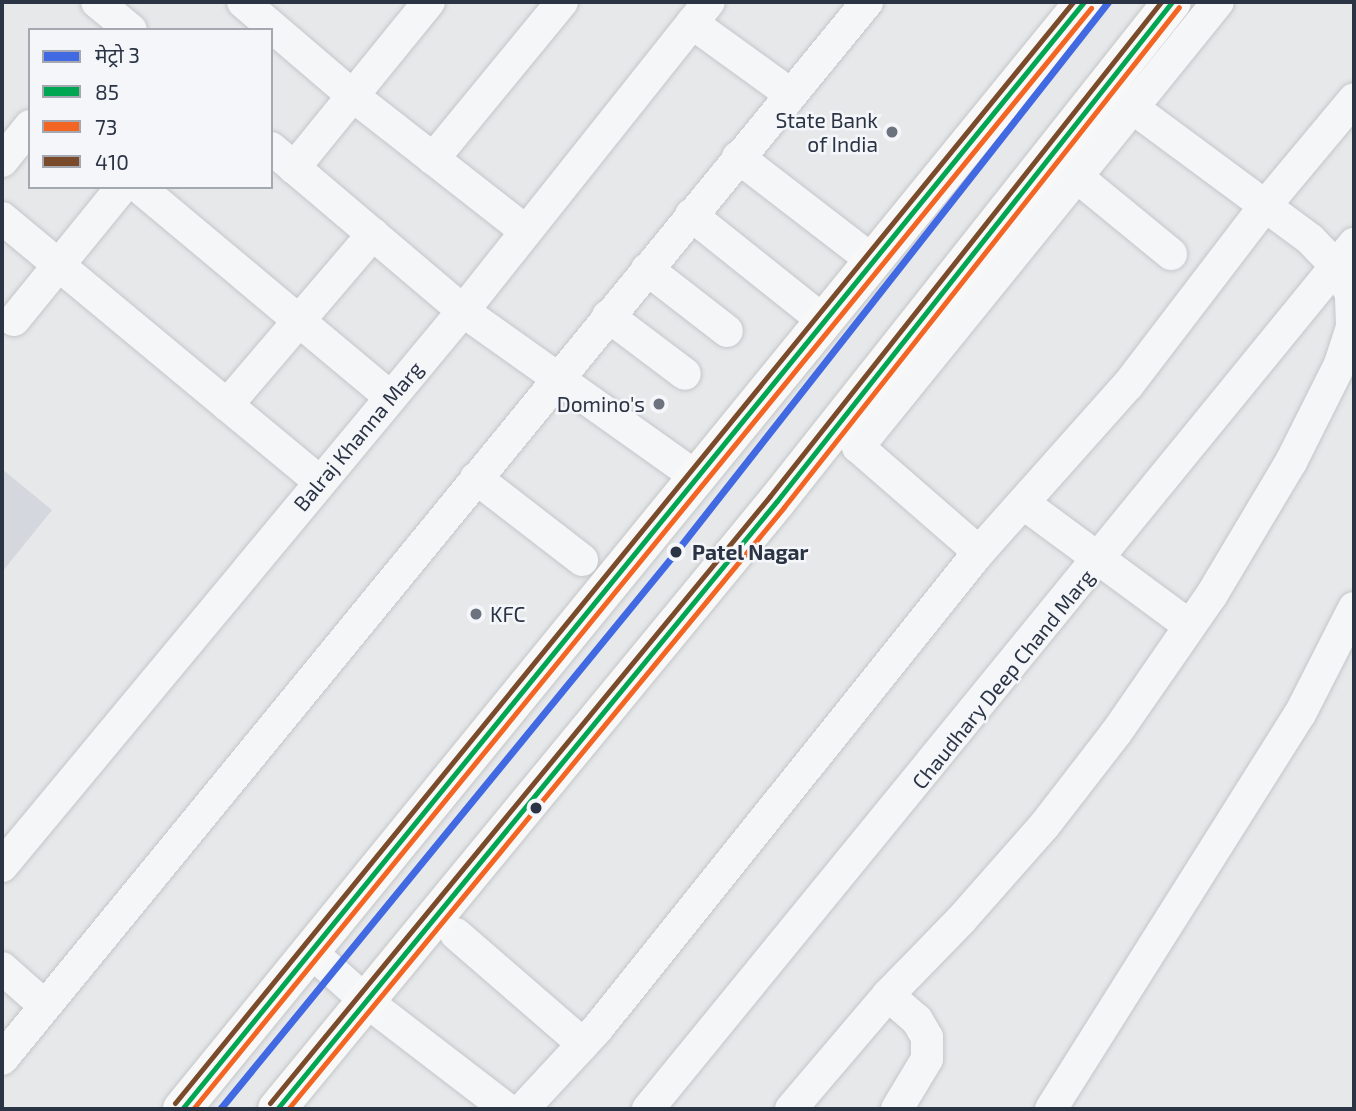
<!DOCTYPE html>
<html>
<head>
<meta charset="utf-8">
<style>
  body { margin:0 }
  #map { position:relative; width:1356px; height:1111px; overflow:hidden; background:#e6e8ea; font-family:"Exo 2","Noto Sans Devanagari",sans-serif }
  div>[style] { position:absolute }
  .built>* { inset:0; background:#d4d7dd }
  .roads { filter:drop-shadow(0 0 2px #c4c6c8) drop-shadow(0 0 2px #c4c6c8) }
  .minor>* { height:32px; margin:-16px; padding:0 16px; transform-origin:16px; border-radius:16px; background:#f5f6f7 }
  .major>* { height:38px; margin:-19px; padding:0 19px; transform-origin:19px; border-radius:19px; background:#f8f8f8 }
  .bus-1>* { height:5px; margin:-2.5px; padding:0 2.5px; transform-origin:2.5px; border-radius:2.5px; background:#00a651 }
  .bus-2>* { height:5px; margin:-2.5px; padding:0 2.5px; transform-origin:2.5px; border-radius:2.5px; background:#f26522 }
  .bus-3>* { height:5px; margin:-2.5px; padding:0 2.5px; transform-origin:2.5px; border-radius:2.5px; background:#7a4b2a }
  .metro-1>* { height:7px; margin:-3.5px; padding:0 3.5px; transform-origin:3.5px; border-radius:3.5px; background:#4169e1 }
  .dots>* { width:19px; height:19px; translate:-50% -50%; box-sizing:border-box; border:4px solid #f4f6f9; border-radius:50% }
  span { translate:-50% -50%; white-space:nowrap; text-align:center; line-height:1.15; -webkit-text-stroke:5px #f4f6f9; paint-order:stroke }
  .poi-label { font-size:21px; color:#2b3445 }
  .right { translate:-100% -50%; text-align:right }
  .left { translate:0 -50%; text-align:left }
  .street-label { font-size:21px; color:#2b3445 }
  .stop-label { font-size:21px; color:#2b3445; font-weight:700 }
  .frame { position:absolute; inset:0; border:4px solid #2b3445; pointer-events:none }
  .legend { position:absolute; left:28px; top:28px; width:245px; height:161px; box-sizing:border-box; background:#f4f6f9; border:2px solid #a4a8b1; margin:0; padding:9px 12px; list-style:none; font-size:21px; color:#2b3445 }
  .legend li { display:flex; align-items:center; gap:14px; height:35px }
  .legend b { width:35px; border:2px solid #a4a8b1 }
</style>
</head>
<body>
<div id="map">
  <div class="built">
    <i style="clip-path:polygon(2px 469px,52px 510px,2px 572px)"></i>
  </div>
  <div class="roads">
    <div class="minor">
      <i style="left:97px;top:2px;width:44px;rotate:39.5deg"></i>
      <i style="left:243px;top:2px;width:145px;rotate:40.5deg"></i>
      <i style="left:353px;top:96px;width:219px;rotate:38deg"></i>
      <i style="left:692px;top:23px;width:121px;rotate:35.9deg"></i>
      <i style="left:271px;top:148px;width:252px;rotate:40.3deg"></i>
      <i style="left:463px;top:311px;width:287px;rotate:35.4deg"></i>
      <i style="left:738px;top:157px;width:170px;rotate:37.6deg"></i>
      <i style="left:433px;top:159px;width:203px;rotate:-50.6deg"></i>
      <i style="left:2px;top:161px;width:45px;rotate:-51.3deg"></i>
      <i style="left:294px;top:168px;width:214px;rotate:-50.9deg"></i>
      <i style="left:1076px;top:176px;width:123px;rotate:39.4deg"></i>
      <i style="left:139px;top:187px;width:327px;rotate:39.9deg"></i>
      <i style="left:691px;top:215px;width:170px;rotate:38.6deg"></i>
      <i style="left:2px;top:218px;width:413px;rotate:39.7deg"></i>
      <i style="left:647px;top:269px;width:101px;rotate:37.8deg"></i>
      <i style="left:608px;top:316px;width:96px;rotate:37deg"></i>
      <i style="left:14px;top:320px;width:171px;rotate:-50.9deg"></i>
      <i style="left:227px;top:405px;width:225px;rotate:-49.5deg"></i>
      <i style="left:476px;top:478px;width:134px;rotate:37.7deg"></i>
      <i style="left:1023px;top:503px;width:207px;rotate:36.4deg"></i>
      <i style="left:979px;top:552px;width:224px;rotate:-48.3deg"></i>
      <i style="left:1128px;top:385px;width:225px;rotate:-52.6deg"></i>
      <i style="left:1265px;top:206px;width:139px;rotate:-50.2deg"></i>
      <i style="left:2px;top:866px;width:721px;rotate:-50.29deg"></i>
      <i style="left:463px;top:311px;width:395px;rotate:-51.5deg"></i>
      <i style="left:456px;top:934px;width:168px;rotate:40.9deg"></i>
      <i style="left:311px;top:952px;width:74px;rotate:41.7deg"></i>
      <i style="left:366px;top:1001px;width:178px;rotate:37.5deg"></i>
      <i style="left:2px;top:968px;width:57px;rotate:41.5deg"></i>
      <i style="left:888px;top:995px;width:38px;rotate:41deg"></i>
      <i style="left:917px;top:1020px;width:20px;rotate:60deg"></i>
      <i style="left:927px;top:1037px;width:22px;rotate:90deg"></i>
      <i style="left:927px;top:1059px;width:58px;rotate:121deg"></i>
      <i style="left:2px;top:1059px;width:1366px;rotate:-50.7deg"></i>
      <i style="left:523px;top:1109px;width:109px;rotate:-47.2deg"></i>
      <i style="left:597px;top:1029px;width:611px;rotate:-51.31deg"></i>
      <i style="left:979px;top:552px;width:160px;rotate:-139deg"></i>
      <i style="left:858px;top:447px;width:572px;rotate:-51.03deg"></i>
      <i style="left:648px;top:1109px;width:1117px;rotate:-50.78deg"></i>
      <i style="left:791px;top:1109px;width:150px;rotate:-49.6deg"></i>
      <i style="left:888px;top:995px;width:105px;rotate:-45.8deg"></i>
      <i style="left:961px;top:920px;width:125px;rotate:-48.6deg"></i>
      <i style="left:1044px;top:826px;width:118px;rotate:-52.3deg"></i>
      <i style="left:1116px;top:733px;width:167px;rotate:-55.3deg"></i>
      <i style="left:1211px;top:596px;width:156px;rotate:-59.2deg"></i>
      <i style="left:1291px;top:462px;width:110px;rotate:-63.4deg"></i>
      <i style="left:1340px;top:364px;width:40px;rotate:-72deg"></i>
      <i style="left:1352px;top:326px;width:32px;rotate:-92deg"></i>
      <i style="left:1351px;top:294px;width:32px;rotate:-118deg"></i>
      <i style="left:1336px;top:266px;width:37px;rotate:-134deg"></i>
      <i style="left:1310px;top:239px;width:244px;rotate:-143.5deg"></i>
      <i style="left:1051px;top:1109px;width:467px;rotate:-57.8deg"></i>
      <i style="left:1300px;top:714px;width:119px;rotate:-63deg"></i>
    </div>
    <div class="major">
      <i style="left:182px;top:1109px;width:1428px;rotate:-50.83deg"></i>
      <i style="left:277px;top:1109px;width:787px;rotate:-50.57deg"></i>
      <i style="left:777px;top:501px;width:636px;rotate:-51.64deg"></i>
    </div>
  </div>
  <div class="bus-1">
    <i style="left:182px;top:1109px;width:1428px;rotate:-50.83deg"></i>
    <i style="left:277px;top:1109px;width:787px;rotate:-50.57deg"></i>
    <i style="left:777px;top:501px;width:636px;rotate:-51.64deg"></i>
  </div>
  <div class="bus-2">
    <i style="left:193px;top:1109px;width:1421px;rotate:-50.8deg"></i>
    <i style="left:288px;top:1109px;width:780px;rotate:-50.51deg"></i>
    <i style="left:784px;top:507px;width:637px;rotate:-51.69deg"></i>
  </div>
  <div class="bus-3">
    <i style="left:175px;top:1103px;width:1421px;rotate:-50.8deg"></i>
    <i style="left:270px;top:1103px;width:786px;rotate:-50.52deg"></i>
    <i style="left:770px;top:496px;width:630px;rotate:-51.64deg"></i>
  </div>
  <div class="metro-1">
    <i style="left:220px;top:1109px;width:718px;rotate:-50.7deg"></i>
    <i style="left:675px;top:553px;width:701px;rotate:-51.84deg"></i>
  </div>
  <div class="dots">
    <i style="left:892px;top:132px;background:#6c737f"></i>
    <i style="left:659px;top:404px;background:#6c737f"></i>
    <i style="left:676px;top:552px;background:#2b3445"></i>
    <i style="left:476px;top:614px;background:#6c737f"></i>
    <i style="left:536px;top:808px;background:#2b3445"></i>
  </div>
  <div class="poi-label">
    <span class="right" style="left:878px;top:132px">State Bank<br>of India</span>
    <span class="right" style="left:645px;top:404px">Domino's</span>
    <span class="left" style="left:490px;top:614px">KFC</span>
  </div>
  <div class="street-label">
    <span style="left:358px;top:436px;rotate:-50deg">Balraj Khanna Marg</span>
    <span style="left:1003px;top:679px;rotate:-51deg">Chaudhary Deep Chand Marg</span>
  </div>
  <div class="stop-label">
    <span class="left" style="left:692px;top:552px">Patel Nagar</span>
  </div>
  <div class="frame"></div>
  <ul class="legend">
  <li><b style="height:9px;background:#4169e1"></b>मेट्रो 3</li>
  <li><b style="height:9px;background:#00a651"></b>85</li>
  <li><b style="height:9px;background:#f26522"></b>73</li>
  <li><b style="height:9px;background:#7a4b2a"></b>410</li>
  </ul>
</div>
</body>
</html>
